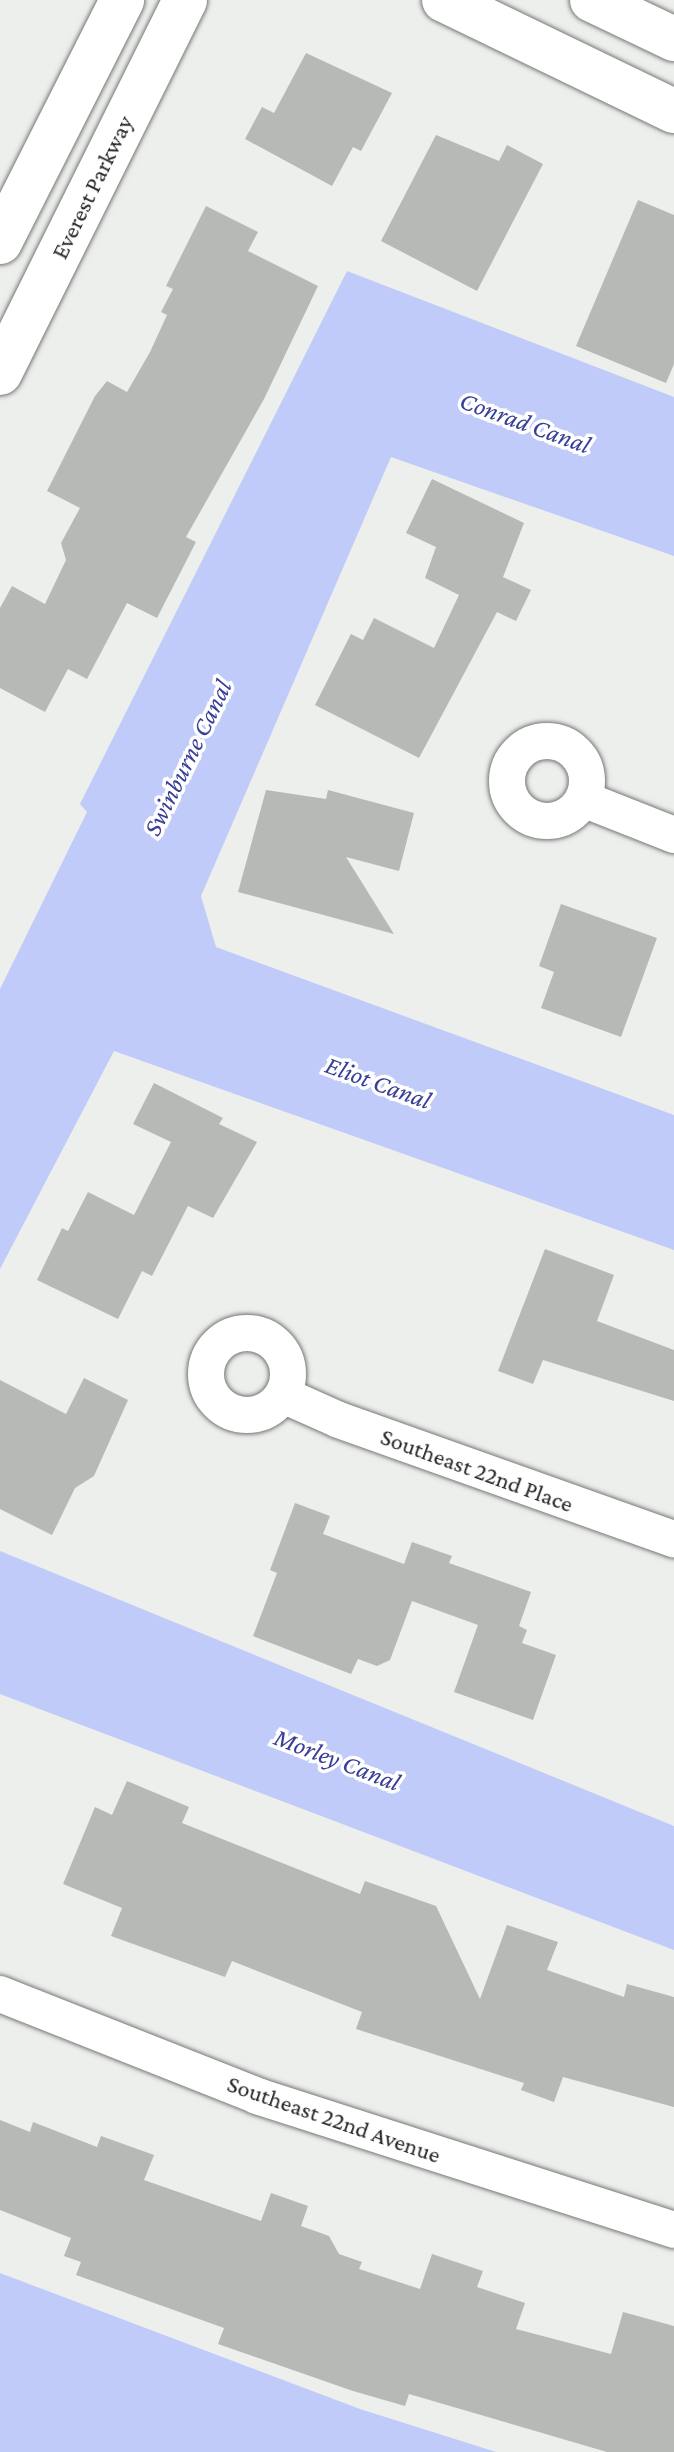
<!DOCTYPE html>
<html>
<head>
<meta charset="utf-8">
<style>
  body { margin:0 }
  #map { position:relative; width:674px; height:2452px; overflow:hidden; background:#ecefeb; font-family:"Crimson Pro",serif }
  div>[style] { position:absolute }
  .water>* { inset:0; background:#c1cbfa }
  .building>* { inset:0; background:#b6b9b5 }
  .roads { filter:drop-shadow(0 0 2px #777976) drop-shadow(0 0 2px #777976) }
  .minor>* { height:36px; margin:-18px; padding:0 18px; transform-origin:18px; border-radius:18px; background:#fff }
  .minor>.ring { margin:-18px; padding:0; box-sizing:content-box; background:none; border:36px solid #fff; border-radius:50% }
  .tertiary>* { height:44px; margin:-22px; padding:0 22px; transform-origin:22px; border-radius:22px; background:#fff }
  span { translate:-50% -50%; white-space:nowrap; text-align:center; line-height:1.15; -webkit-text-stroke:7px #fff; paint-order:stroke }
  .street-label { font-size:24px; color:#252625 }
  .water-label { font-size:26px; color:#393f96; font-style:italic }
</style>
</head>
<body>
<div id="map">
  <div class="water">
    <i style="clip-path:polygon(347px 271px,674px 397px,674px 556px,391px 457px,201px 896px,216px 947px,674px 1115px,674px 1250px,114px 1051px,0 1269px,0 989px,87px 812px,80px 804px)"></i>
    <i style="clip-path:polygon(0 1551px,674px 1826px,674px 1950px,0 1694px)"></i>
    <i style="clip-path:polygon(0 2273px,360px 2409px,496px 2452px,0 2452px)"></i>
  </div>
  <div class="building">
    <i style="clip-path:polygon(306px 53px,392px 93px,361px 151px,353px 147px,332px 186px,245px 139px,262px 107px,274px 113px)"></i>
    <i style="clip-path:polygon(436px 135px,499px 161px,507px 145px,543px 164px,477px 291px,381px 241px)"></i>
    <i style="clip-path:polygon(638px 200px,674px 215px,674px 364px,666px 383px,576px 346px)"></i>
    <i style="clip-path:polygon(206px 206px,258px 232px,248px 251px,318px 286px,264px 399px,186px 537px,196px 542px,157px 618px,127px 603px,87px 679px,68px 669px,45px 712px,0 688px,0 608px,12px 586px,45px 604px,66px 560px,61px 543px,80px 508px,47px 491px,95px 396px,107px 381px,127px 392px,150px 352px,167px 315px,161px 312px,173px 289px,166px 286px)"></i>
    <i style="clip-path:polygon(432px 479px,524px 523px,503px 577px,531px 590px,516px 621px,497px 612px,419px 758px,315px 705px,351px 634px,363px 640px,374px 618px,434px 648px,459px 595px,425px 578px,436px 547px,406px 533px)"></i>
    <i style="clip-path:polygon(266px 790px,326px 799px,328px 790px,414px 813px,399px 871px,346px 857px,394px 934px,238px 892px)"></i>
    <i style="clip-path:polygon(561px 904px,657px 938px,621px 1037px,541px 1008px,554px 972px,539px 966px)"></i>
    <i style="clip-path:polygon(154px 1083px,223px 1118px,219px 1124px,257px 1142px,213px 1218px,188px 1206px,152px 1276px,142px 1271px,118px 1319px,37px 1280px,62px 1228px,68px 1231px,88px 1192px,134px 1215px,171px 1142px,133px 1124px)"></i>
    <i style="clip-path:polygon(545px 1249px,614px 1275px,597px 1321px,674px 1350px,674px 1401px,543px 1360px,533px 1384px,498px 1371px)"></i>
    <i style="clip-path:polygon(84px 1378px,128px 1400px,94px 1476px,75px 1488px,52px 1535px,0 1509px,0 1380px,66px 1414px)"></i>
    <i style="clip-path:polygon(295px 1503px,330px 1516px,323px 1534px,404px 1564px,412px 1542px,452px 1556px,449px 1563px,531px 1592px,519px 1626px,527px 1630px,522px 1643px,556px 1655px,533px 1720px,454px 1692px,478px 1625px,412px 1601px,390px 1660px,377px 1666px,358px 1659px,351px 1674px,253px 1636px,277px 1573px,270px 1570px)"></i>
    <i style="clip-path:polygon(127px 1781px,189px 1807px,182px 1823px,360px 1894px,365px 1881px,436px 1906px,480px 1999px,507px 1925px,558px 1942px,547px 1970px,624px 1997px,627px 1984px,674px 1997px,674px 2107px,563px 2077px,554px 2102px,521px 2090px,524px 2083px,356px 2029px,362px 2012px,232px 1961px,225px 1977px,111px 1936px,122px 1908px,63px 1884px,95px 1807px,112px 1815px)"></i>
    <i style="clip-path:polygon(0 2120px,30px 2132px,33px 2122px,97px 2147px,101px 2136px,154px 2155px,144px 2180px,261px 2221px,271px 2193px,308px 2206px,301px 2226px,329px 2236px,339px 2254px,362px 2262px,359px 2269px,420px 2289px,432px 2254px,483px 2271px,477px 2287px,525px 2303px,516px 2329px,611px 2354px,623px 2312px,674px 2326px,674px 2452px,607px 2452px,409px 2394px,405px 2406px,353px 2391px,218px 2344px,224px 2328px,76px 2275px,81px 2262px,64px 2256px,71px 2238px,0 2210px)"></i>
  </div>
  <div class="roads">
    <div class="minor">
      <i class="ring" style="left:507px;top:741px;width:44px;height:44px"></i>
      <i style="left:583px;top:799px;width:98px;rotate:21.6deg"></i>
      <i class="ring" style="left:206px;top:1333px;width:46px;height:46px"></i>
      <i style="left:283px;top:1395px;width:61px;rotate:24.1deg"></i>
      <i style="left:339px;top:1420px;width:356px;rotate:19.6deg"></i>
      <i style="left:0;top:1994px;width:277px;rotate:21.6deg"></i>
      <i style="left:257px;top:2096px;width:438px;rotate:17.8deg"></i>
    </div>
    <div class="tertiary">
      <i style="left:444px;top:0;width:255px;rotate:25.8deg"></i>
      <i style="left:592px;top:0;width:91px;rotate:25.4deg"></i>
      <i style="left:0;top:242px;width:271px;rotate:-63.2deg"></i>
      <i style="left:0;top:373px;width:416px;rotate:-63.6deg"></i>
    </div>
  </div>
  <div class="street-label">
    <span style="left:92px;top:187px;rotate:-64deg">Everest Parkway</span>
    <span style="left:477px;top:1470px;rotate:20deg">Southeast 22nd Place</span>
    <span style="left:334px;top:2119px;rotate:19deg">Southeast 22nd Avenue</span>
  </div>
  <div class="water-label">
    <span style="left:525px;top:423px;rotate:20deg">Conrad Canal</span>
    <span style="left:188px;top:758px;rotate:-64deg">Swinburne Canal</span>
    <span style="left:378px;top:1083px;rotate:20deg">Eliot Canal</span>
    <span style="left:337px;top:1760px;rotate:21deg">Morley Canal</span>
  </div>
</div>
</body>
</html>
